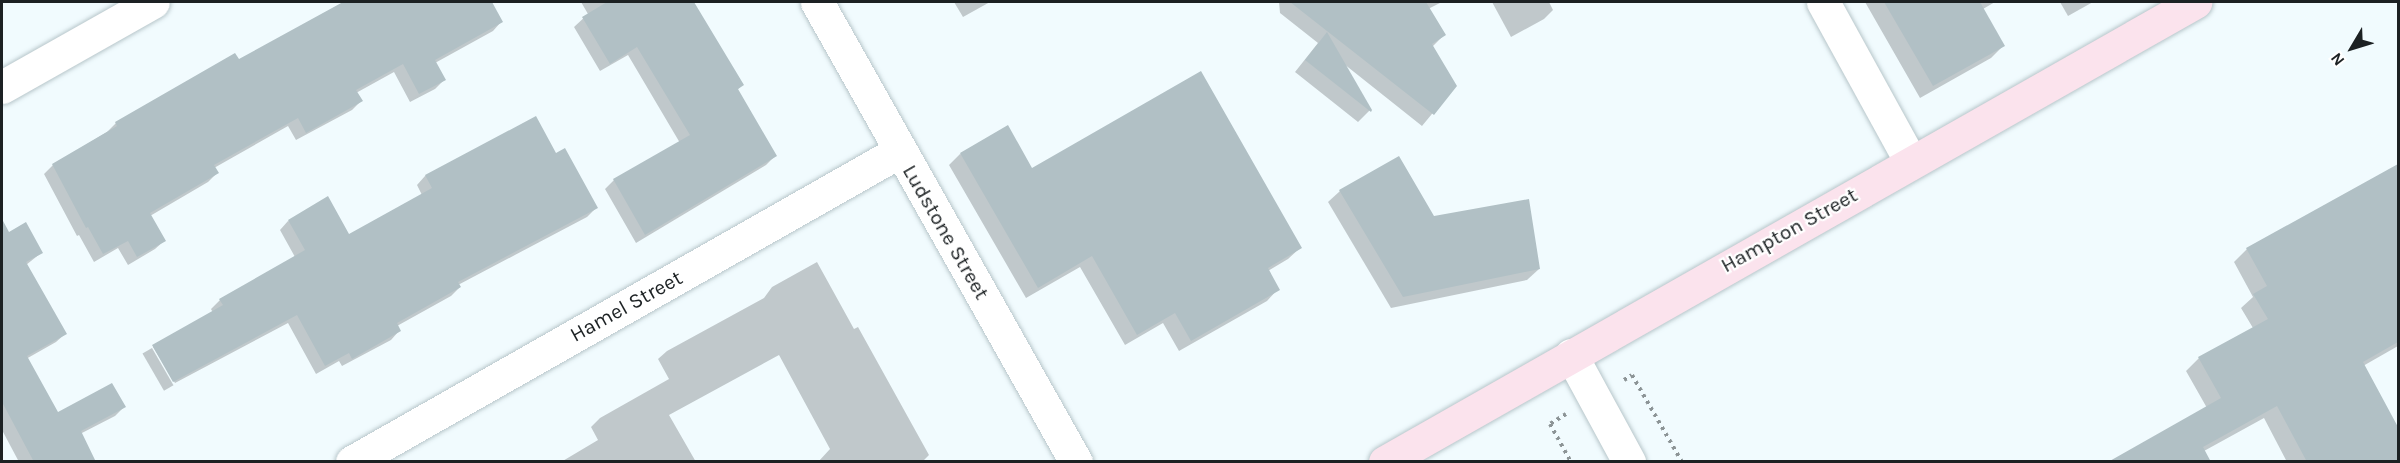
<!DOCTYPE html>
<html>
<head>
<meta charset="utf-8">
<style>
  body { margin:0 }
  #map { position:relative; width:2400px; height:463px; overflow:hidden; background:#f1fbfe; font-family:Karla,sans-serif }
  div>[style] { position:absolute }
  .shadow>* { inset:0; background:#0003; transform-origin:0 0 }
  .building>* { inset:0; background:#b1c0c5 }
  .path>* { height:4px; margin-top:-2px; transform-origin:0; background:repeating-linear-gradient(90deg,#8c9496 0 3px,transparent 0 7.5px) }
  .roads { filter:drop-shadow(0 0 2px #b7c6ca) drop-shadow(0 0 2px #b7c6ca) }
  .minor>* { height:33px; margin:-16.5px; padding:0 16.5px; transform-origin:16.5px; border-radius:16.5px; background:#fff }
  .tertiary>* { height:33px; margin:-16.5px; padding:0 16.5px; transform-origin:16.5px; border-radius:16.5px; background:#fff }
  .secondary>* { height:33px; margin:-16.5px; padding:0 16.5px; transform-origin:16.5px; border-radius:16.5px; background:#fbe3ed }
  span { translate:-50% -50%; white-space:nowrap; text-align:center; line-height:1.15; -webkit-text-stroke:4.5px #fff; paint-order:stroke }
  .street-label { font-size:21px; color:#1c2123 }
  .frame { position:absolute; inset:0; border:3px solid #1c2123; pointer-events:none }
  .north { position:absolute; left:2322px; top:18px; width:60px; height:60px; -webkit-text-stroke:4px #fff; paint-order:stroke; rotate:232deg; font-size:16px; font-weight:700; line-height:24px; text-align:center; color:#1c2123 }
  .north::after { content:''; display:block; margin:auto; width:21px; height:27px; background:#1c2123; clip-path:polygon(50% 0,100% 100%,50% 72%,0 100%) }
</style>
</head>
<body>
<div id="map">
  <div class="shadow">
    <i style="clip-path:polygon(344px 2px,490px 2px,501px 22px,493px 31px,435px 63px,444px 80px,435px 89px,410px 102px,394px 72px,356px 93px,361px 101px,352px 110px,296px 140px,288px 126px,214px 168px,217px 173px,208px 182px,150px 216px,164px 241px,155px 249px,128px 265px,118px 248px,94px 262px,79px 235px,77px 236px,44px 174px,53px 165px,107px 132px,116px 123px,238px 61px)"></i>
    <i style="clip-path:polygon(581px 2px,692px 2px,742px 85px,737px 90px,775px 156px,766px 165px,636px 243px,605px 189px,614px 180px,680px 143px,628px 55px,600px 71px,574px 27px,588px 14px)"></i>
    <i style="clip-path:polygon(954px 2px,990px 2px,963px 17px)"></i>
    <i style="clip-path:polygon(1279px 2px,1442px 2px,1428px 9px,1444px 35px,1432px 47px,1455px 86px,1422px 126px,1344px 64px,1370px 110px,1358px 122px,1295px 72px,1318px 43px,1280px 13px)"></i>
    <i style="clip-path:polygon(1492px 2px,1549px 2px,1553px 10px,1544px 19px,1511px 37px)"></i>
    <i style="clip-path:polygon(1865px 2px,1995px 2px,1983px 9px,2003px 46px,1991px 58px,1920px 98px)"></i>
    <i style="clip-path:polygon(2060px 2px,2093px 2px,2068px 16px)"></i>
    <i style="clip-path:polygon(535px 118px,555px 155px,596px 208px,587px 217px,458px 285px,460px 287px,451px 296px,397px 326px,399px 331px,391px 340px,342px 366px,339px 361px,316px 374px,288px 323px,175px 383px,153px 347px,213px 313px,211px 309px,220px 300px,295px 257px,280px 230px,288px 221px,349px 236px,422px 195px,417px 185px,425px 176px)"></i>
    <i style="clip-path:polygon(960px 154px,1032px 170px,1300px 248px,1288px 259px,1268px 271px,1278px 289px,1267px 301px,1179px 351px,1163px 323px,1125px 345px,1080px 267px,1026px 298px,949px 165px)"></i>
    <i style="clip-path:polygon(2398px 172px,2398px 346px,2363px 366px,2398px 430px,2398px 462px,2287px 462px,2264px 418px,2204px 451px,2111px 462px,2207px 408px,2186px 371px,2199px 358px,2253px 328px,2241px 308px,2253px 297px,2234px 262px,2247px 249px)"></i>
    <i style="clip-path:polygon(1340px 191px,1433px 218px,1539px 269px,1527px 280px,1391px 308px,1328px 202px)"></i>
    <i style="clip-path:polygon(26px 224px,41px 253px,26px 265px,65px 334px,56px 342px,26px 359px,58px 414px,124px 407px,115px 416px,80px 434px,95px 462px,19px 462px,2px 430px,2px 238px)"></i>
    <i style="clip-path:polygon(817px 262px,854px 329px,858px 327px,929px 455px,922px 462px,818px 462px,830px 449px,779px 355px,669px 415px,696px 462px,561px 462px,598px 440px,591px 427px,600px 418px,669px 379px,658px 359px,667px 351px,764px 298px,772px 287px)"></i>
    <i style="left:152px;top:348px;width:43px;height:11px;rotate:60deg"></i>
  </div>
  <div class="building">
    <i style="clip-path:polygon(343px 2px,492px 2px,503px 22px,435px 60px,446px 80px,419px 94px,403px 64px,356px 90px,363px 101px,306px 133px,298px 118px,214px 165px,219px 173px,150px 213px,166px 241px,137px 257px,128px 241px,103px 254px,88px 227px,86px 228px,52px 164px,117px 126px,115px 122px,235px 53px,239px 59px)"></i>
    <i style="clip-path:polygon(607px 2px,694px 2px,744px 85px,738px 89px,777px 156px,645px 235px,613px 179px,690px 135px,637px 47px,610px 64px,582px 17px)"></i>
    <i style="clip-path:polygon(1290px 2px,1426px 2px,1446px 35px,1432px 44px,1457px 86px,1434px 115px)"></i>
    <i style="clip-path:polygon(1884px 2px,1980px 2px,2005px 46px,1933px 86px)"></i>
    <i style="clip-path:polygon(1327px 32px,1372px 110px,1371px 112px,1305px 60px)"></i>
    <i style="clip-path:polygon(1201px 71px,1302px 248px,1268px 268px,1280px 290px,1191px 341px,1175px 313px,1137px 335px,1092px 256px,1038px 288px,960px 153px,1008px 125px,1032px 168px)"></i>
    <i style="clip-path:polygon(536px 116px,556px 153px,565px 148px,598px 208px,458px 282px,461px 287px,397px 323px,401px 331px,352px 359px,349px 353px,325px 366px,297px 315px,173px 382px,152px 345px,223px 305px,219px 299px,305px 250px,288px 220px,328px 196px,349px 234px,432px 188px,425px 175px)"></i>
    <i style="clip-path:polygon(1399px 156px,1434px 216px,1529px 199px,1540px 269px,1403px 297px,1339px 190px)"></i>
    <i style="clip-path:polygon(2398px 164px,2398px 342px,2363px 362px,2398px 427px,2398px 462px,2307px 462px,2277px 406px,2203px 447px,2211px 462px,2108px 462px,2221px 398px,2198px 357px,2268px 319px,2253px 294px,2267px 286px,2246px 248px)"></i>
    <i style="clip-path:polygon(2px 219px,9px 232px,26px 222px,43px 253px,26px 262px,67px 334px,27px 356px,58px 412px,112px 383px,126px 407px,81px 431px,96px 462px,34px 462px,2px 402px)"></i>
  </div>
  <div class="path">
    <i style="left:1624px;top:380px;width:9px;rotate:-32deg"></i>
    <i style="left:1632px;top:375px;width:100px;rotate:60.1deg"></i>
    <i style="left:1566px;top:414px;width:19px;rotate:148deg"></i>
    <i style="left:1550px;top:424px;width:43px;rotate:61.1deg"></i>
  </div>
  <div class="roads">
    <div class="minor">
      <i style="left:1823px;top:2px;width:183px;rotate:61.2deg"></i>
      <i style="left:2px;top:87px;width:173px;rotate:-29.4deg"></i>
      <i style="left:352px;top:462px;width:630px;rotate:-29.58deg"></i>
    </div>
    <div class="tertiary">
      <i style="left:817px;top:2px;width:528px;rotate:60.62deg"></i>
      <i style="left:1571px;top:355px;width:122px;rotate:61.5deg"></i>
    </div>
    <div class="secondary">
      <i style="left:1385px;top:462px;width:932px;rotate:-29.59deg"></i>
    </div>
  </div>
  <div class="street-label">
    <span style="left:1789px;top:230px;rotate:-29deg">Hampton Street</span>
    <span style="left:946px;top:232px;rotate:60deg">Ludstone Street</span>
    <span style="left:626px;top:306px;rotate:-29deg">Hamel Street</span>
  </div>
  <div class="frame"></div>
  <div class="north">N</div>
</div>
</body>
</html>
